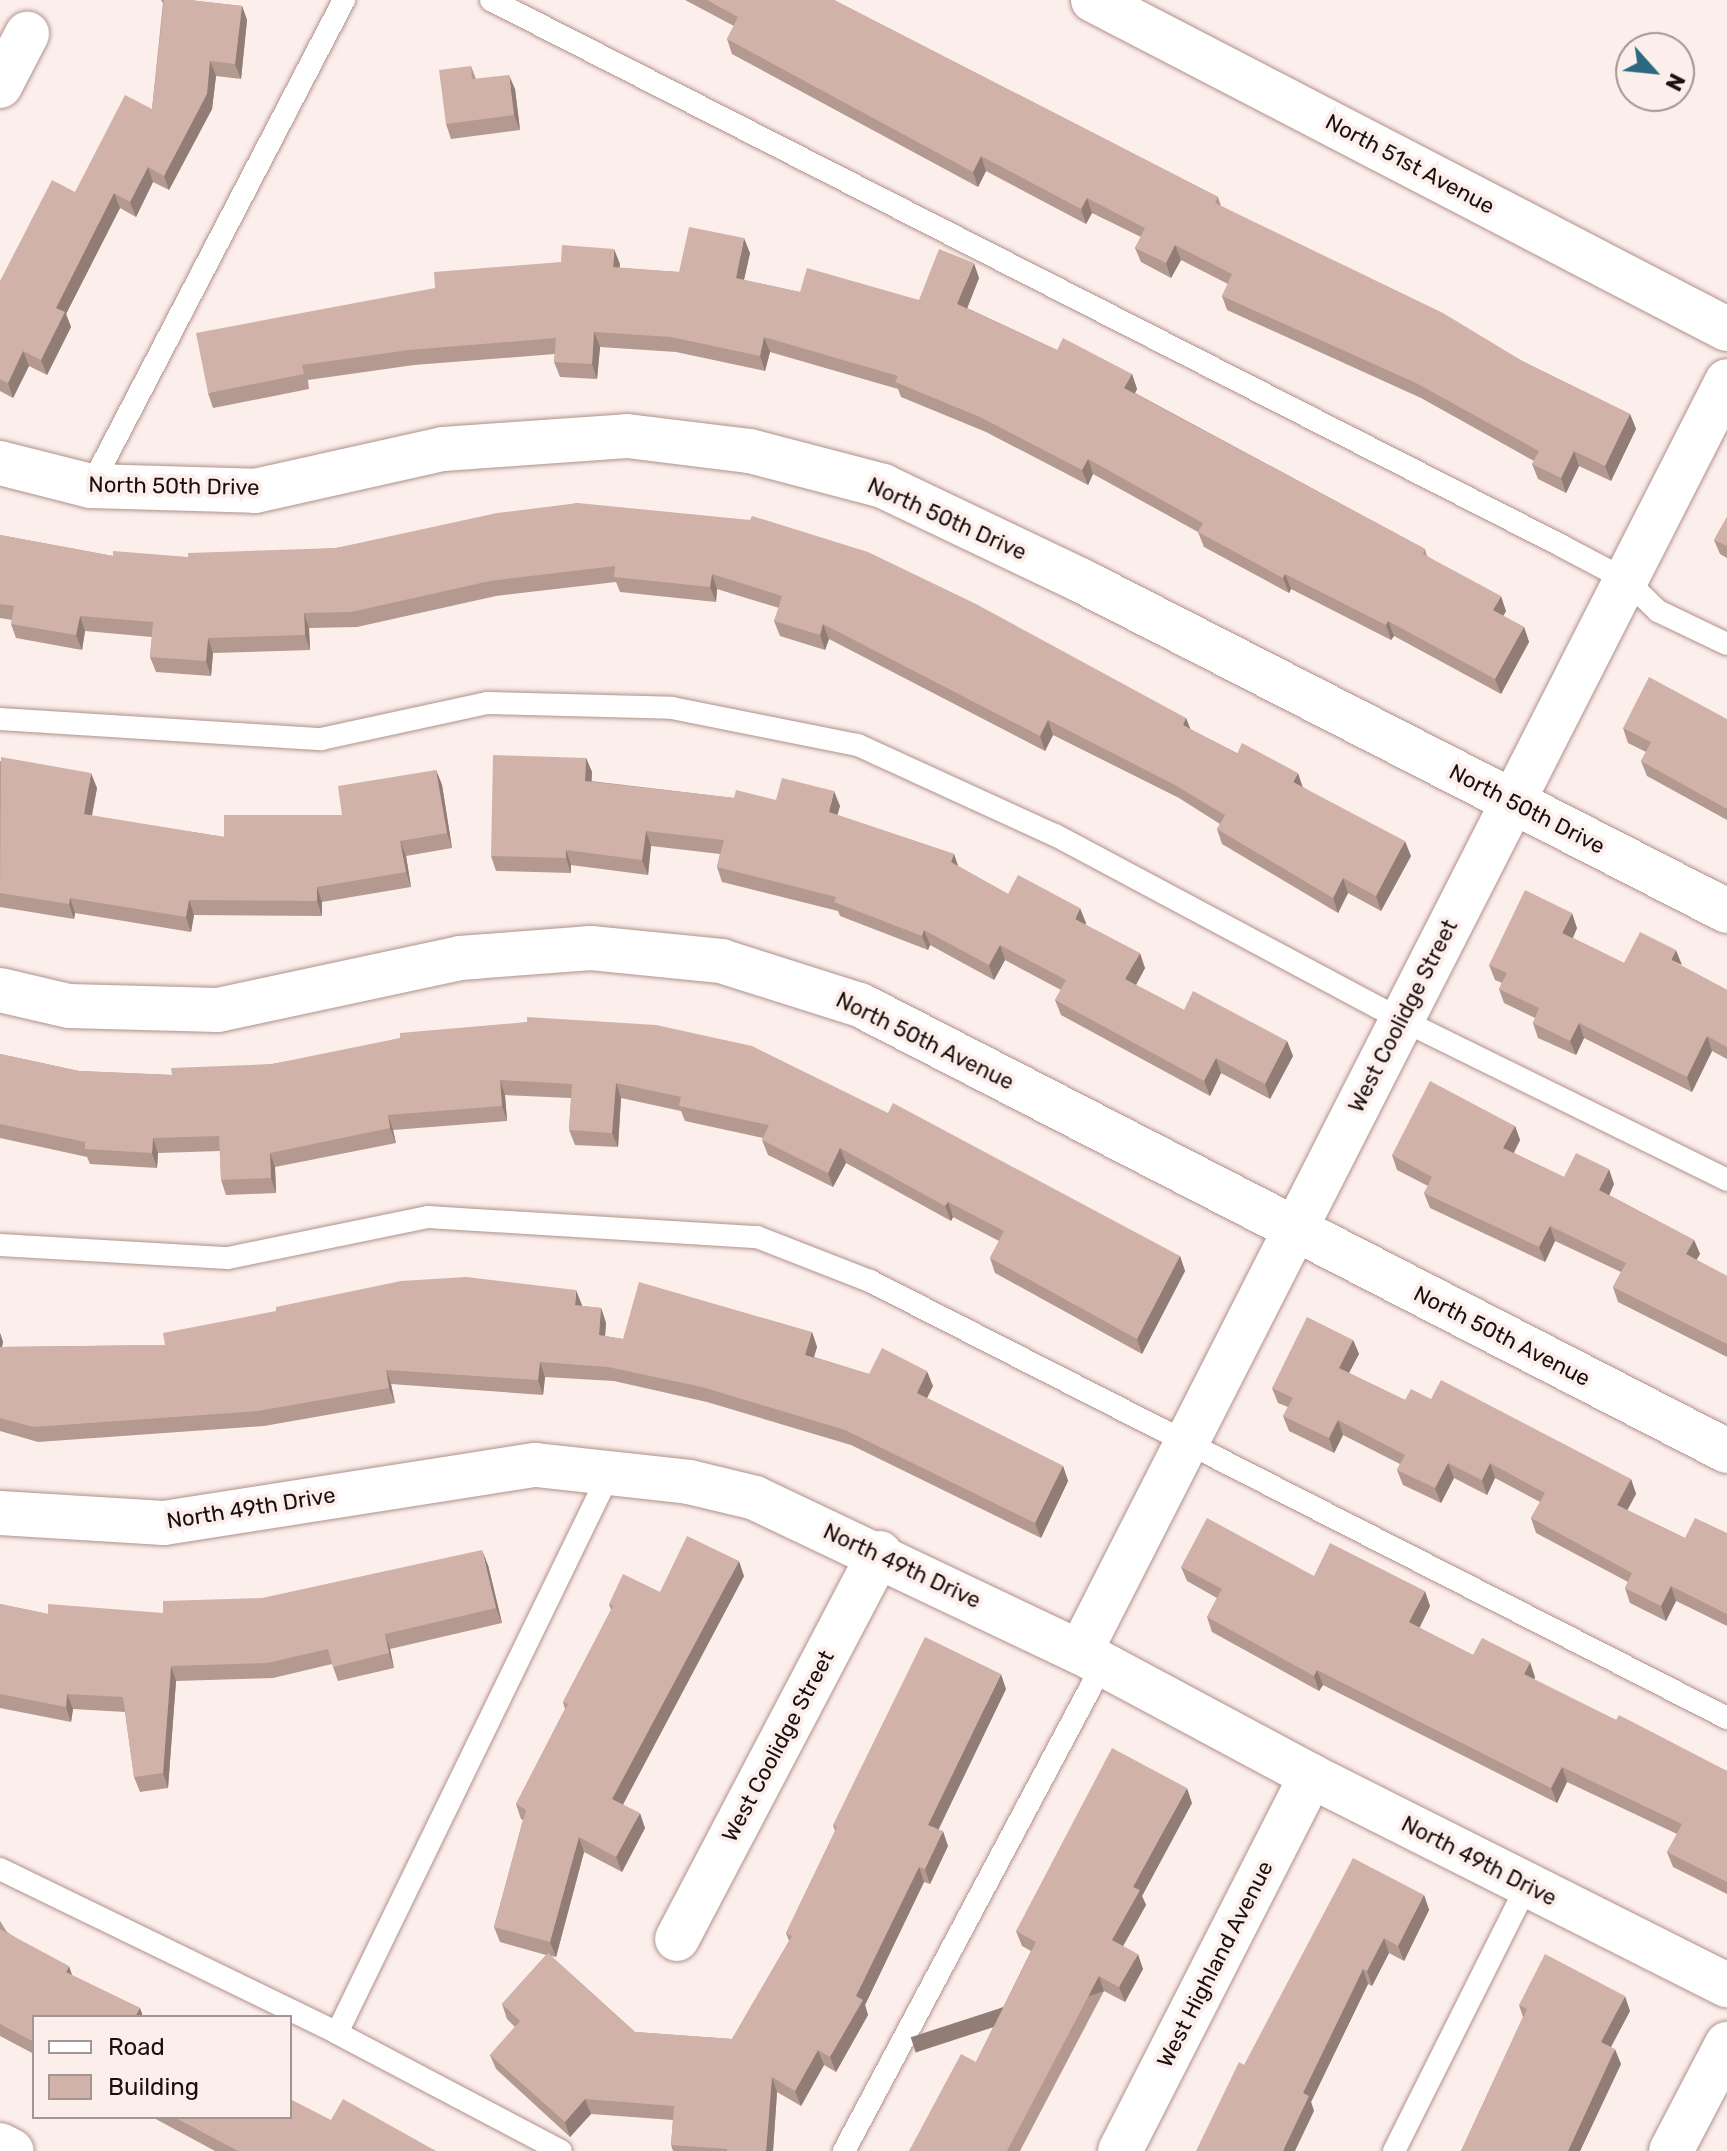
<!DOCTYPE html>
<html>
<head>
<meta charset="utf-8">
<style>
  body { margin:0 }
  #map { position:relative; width:1727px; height:2151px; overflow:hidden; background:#fceeeb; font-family:Rubik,sans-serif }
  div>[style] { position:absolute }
  .roads { filter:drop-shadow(0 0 2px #b0928a) drop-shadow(0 0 2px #b0928a) }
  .service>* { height:22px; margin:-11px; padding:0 11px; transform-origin:11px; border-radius:11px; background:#fff }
  .minor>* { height:44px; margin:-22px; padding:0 22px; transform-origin:22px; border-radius:22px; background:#fff }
  .primary>* { height:44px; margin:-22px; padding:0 22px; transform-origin:22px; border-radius:22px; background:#fff }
  .wall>* { inset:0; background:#b49991 }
  .shaded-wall>* { inset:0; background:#927d76; transform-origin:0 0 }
  .building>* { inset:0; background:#d1b2a9 }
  span { translate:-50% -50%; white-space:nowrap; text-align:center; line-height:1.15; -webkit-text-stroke:8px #fceeeb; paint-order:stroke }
  .street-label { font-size:22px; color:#1b100d }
  .legend { position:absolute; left:32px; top:2015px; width:260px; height:104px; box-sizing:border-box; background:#fceeeb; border:2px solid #a29592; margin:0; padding:10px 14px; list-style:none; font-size:24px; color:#1b100d }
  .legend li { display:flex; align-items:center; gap:16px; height:40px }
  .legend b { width:40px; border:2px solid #a29592 }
  .north { position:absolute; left:1615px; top:32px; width:80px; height:80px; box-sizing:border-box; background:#fceeeb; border:2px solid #a29592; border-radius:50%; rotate:117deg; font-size:22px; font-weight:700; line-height:32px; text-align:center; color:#1b100d }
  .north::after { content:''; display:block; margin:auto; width:28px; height:36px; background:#2c6880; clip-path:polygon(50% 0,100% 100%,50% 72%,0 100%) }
</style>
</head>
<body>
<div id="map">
  <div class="roads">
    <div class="service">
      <i style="left:491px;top:0;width:1200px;rotate:27.01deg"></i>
      <i style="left:1560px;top:545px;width:75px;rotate:27.9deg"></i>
      <i style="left:1626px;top:580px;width:45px;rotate:44.1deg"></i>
      <i style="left:1658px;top:611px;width:76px;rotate:25.6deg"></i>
      <i style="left:91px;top:486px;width:548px;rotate:-62.5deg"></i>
      <i style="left:0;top:719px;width:322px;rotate:3.6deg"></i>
      <i style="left:321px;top:739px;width:170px;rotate:-12.2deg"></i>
      <i style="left:487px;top:703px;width:185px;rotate:1.5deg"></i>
      <i style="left:672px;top:708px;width:190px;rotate:11.3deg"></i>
      <i style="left:858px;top:745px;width:217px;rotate:24.6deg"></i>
      <i style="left:1055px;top:835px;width:393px;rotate:28.1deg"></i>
      <i style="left:1402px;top:1020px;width:362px;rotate:26.2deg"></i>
      <i style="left:0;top:1245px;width:228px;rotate:3.3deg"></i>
      <i style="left:228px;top:1258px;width:204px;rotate:-11.6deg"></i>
      <i style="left:428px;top:1217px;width:330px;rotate:3.5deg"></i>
      <i style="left:757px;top:1237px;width:121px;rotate:21.3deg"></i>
      <i style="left:870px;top:1281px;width:962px;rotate:27.02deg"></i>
      <i style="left:0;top:1869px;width:375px;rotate:25.9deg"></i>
      <i style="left:337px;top:2033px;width:253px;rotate:27.8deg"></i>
      <i style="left:337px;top:2033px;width:622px;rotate:-64.05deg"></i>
      <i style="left:844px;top:2151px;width:552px;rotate:-61.99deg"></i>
      <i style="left:1394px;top:2151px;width:297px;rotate:-63.4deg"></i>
    </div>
    <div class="minor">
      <i style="left:0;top:86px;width:59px;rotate:-62.6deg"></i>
      <i style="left:0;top:463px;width:94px;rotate:14.2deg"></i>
      <i style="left:91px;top:486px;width:164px;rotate:1.7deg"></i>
      <i style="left:255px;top:491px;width:193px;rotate:-12.6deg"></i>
      <i style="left:443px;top:449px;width:184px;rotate:-4deg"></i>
      <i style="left:627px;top:436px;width:124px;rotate:7deg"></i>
      <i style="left:750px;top:451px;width:138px;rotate:14.7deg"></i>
      <i style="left:883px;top:486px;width:218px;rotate:25.5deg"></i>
      <i style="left:1080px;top:580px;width:727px;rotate:27.09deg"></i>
      <i style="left:0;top:990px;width:71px;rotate:13.1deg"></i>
      <i style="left:69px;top:1006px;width:149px;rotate:1.5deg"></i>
      <i style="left:218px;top:1010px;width:248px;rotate:-12.1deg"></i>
      <i style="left:460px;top:958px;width:131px;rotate:-4.4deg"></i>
      <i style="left:591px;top:948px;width:131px;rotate:5.7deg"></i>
      <i style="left:721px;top:961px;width:146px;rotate:17.6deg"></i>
      <i style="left:860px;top:1005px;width:975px;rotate:27.22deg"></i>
      <i style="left:0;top:1513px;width:164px;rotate:3.5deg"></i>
      <i style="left:164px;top:1523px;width:376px;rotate:-8.9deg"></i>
      <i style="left:536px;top:1465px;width:154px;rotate:6.3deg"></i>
      <i style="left:689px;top:1482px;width:68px;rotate:13.6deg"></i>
      <i style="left:755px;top:1498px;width:360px;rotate:25.4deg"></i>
      <i style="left:1080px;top:1652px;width:262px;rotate:28.2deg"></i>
      <i style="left:1311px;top:1776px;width:466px;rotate:26.7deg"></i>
      <i style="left:1080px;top:1652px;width:1426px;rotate:-63.02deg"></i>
      <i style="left:677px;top:1939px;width:436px;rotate:-62.3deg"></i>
      <i style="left:0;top:2145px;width:13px;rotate:27deg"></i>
      <i style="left:1120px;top:2151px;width:421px;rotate:-63deg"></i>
      <i style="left:1671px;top:2151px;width:121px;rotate:-62.4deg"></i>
    </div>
    <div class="primary">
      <i style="left:1093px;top:0;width:714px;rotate:27.43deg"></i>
    </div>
  </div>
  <div class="wall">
    <i style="clip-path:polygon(161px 0,189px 0,242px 6px,247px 20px,241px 79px,216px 76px,212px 109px,169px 190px,153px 182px,136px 217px,120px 208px,66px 314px,71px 327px,47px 375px,29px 366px,13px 398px,0 391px,0 281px,75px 192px,152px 109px,163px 3px)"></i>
    <i style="clip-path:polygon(685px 0,834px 0,1218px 197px,1221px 206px,1524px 362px,1630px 414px,1636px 429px,1611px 481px,1579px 466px,1566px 493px,1538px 479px,1532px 464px,1534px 461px,1421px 398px,1227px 310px,1222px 296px,1228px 284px,1181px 260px,1171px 278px,1141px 262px,1135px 248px,1141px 237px,1092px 213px,1086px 224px,986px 171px,978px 187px,732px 54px,727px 39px,734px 26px)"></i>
    <i style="clip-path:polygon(471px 66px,476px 79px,515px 89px,520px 130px,451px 139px,446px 124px)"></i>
    <i style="clip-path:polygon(750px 253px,744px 280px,800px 292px,919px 300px,979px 278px,967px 308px,1057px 350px,1132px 374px,1137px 389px,1135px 393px,1425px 549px,1427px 556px,1506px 611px,1503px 616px,1524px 627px,1529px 642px,1501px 694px,1394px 636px,1391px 640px,1291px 589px,1289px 593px,1204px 547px,1198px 532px,1093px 474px,1088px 485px,986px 432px,901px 397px,898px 389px,770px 352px,765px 371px,676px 352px,600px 347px,597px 379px,560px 377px,554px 362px,555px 354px,414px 365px,308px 380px,309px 389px,213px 408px,208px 393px,620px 264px,619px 268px,679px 272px)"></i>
    <i style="clip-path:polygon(578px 503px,1186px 718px,1190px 729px,1303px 787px,1411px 856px,1381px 911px,1348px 893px,1338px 913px,1222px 844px,1217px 829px,1220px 824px,1179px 798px,1053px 735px,1045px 751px,829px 639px,825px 650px,780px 636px,774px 621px,779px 608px,717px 589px,716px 602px,620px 592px,616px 582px,496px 596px,357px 627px,309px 628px,310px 650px,213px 653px,211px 676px,156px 672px,150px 657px,152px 637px,85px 631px,82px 650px,16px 638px,11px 624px,12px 620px,0 618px,0 535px,113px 556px,188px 557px,336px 548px)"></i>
    <i style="clip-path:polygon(1727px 517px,1727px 558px,1720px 554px,1714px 540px)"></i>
    <i style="clip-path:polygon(1727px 719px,1727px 820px,1647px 776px,1641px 761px,1646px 752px,1628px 743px,1623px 728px)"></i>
    <i style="clip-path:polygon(586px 758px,592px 772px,591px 781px,734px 798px,776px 800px,840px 806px,837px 815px,954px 854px,958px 866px,1008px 894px,1086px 923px,1085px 924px,1145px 968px,1136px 985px,1184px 1010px,1287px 1041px,1293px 1056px,1270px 1099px,1221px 1073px,1210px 1096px,1061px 1015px,1055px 1000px,1061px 990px,1005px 960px,994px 980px,930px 945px,928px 950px,840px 916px,838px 911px,722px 882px,717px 867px,720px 854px,651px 846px,648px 875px,571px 865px,571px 873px,496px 871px,491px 856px)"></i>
    <i style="clip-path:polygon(0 761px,97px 788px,92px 816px,224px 837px,342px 815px,436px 770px,442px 785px,452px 848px,406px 856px,411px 887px,322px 902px,322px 916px,194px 915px,191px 932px,75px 913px,74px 919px,0 907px)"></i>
    <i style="clip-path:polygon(1577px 928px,1573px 938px,1624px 963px,1682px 966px,1727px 990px,1727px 1059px,1712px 1051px,1692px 1092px,1584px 1038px,1576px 1055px,1538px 1038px,1533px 1023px,1535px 1018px,1504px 1003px,1499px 989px,1502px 983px,1495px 980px,1489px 965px)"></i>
    <i style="clip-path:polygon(527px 1022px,1180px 1256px,1185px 1271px,1142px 1354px,995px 1273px,990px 1258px,999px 1241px,953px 1217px,951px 1221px,846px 1163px,833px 1187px,768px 1155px,762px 1140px,763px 1138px,685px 1121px,681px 1111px,621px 1098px,618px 1147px,575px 1145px,569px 1130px,571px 1098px,505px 1095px,507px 1121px,393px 1130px,396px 1143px,275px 1167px,276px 1193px,226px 1195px,221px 1180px,220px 1151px,158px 1153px,157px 1168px,90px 1164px,87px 1157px,0 1138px,0 1054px,79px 1071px,172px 1075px,272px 1064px)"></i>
    <i style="clip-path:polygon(1515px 1126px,1520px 1140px,1514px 1153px,1564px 1177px,1614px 1184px,1609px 1195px,1694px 1240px,1700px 1254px,1696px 1260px,1727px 1276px,1727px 1357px,1618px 1302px,1613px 1287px,1621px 1272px,1555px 1241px,1545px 1262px,1430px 1208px,1424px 1193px,1428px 1186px,1397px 1170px,1392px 1155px)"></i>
    <i style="clip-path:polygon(582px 1306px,601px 1308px,606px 1323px,605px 1336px,623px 1339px,812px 1332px,817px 1347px,814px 1357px,869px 1374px,933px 1386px,927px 1398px,1063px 1466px,1068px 1481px,1041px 1538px,851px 1445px,707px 1402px,614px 1381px,545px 1377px,543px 1395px,391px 1384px,395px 1403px,264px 1426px,38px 1442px,0 1431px,0 1333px,3px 1342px,2px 1347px,165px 1345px)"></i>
    <i style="clip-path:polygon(1353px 1340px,1359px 1354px,1349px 1373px,1405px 1400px,1431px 1399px,1631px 1479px,1636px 1494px,1627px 1510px,1685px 1538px,1727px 1533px,1727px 1626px,1676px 1601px,1666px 1621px,1630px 1603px,1625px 1588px,1628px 1582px,1536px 1533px,1531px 1518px,1540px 1502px,1495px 1478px,1487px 1495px,1454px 1478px,1441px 1503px,1403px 1485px,1397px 1470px,1400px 1464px,1343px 1435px,1334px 1453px,1289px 1431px,1283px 1416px,1288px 1407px,1278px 1403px,1272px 1388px)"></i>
    <i style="clip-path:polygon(488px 1565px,502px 1623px,390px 1649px,394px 1668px,338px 1681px,332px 1664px,273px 1678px,176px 1681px,168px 1788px,140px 1792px,134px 1777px,125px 1712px,73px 1709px,71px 1722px,0 1708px,0 1604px,48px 1614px,163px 1613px)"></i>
    <i style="clip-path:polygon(1181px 1567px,1314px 1576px,1430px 1606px,1419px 1628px,1473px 1655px,1535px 1677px,1534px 1680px,1616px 1720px,1727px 1771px,1727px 1894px,1673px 1867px,1667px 1852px,1677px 1834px,1567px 1782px,1557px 1803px,1323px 1685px,1319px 1691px,1212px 1632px,1207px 1617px,1217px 1598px,1187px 1581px)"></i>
    <i style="clip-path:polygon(744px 1576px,623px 1804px,645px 1828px,622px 1872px,584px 1852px,556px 1957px,551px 1956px,635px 2032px,732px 2039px,789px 1941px,786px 1933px,835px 1831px,833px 1825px,1006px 1689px,938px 1829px,948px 1846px,930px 1884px,924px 1882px,865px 2005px,868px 2015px,836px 2072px,824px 2065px,801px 2106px,777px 2092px,773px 2151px,673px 2151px,671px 2145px,673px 2120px,591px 2114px,570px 2137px,496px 2069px,490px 2055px,515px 2027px,507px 2019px,502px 2004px,546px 1955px,500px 1942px,494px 1927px,523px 1820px,521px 1819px,516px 1804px,565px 1709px,563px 1702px,611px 1610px,609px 1604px,660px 1592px)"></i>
    <i style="clip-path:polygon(1192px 1803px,1142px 1896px,1146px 1905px,1123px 1946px,1143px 1969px,1125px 2002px,1104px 1991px,1020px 2151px,909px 2151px,976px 2062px,1031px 1951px,1022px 1946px,1016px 1931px)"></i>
    <i style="clip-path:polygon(1424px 1895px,1429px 1910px,1404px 1961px,1389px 1953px,1372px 1986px,1368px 1984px,1311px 2102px,1314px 2111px,1244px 2065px)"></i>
    <i style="clip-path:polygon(0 1921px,7px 1932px,73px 1976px,140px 2008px,143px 2017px,34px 2017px,34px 2054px,0 2036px)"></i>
    <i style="clip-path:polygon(1519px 2005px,1630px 2011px,1611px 2047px,1621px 2064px,1580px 2151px,1461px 2151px,1523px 2017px)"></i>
    <i style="clip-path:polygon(152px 2117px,290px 2117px,331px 2120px,436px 2151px,215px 2151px)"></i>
  </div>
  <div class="shaded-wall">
    <i style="clip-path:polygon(242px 6px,247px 20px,241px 79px,235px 64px)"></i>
    <i style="clip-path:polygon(210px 61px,216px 76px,212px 109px,169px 190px,164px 176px)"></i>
    <i style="clip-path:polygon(509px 75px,515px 89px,520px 130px,514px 115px)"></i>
    <i style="clip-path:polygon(981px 156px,986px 171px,978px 187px,973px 172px)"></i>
    <i style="clip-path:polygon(148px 167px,153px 182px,136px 217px,130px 202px)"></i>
    <i style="clip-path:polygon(114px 193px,120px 208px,66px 314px,71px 327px,47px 375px,41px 360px,56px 308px)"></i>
    <i style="clip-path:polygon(1087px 198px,1092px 213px,1086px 224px,1081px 209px)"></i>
    <i style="clip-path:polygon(744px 238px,750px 253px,741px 293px,736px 278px)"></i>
    <i style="clip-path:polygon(1175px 245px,1181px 260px,1171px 278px,1166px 263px)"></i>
    <i style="clip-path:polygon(614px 249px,620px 264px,618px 282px,613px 267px)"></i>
    <i style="clip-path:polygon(974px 263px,979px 278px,963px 319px,957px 304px)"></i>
    <i style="clip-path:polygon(594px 332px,600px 347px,597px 379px,592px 364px)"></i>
    <i style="clip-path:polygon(764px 337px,770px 352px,765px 371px,760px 356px)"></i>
    <i style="clip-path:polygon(23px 351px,29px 366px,13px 398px,8px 383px)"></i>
    <i style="clip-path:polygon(1132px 374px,1137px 389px,1130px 403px,1124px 388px)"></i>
    <i style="clip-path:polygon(1630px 414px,1636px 429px,1611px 481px,1605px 466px)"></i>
    <i style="clip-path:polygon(1574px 451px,1579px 466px,1566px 493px,1561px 478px)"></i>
    <i style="clip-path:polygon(1088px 459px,1093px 474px,1088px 485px,1082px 470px)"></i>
    <i style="clip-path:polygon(712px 574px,717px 589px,716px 602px,710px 587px)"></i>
    <i style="clip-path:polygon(1285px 574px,1291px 589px,1289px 593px,1283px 578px)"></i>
    <i style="clip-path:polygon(1501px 596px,1506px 611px,1498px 625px,1493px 610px)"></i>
    <i style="clip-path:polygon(304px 613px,309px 628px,310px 650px,305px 635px)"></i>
    <i style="clip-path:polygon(80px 616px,85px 631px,82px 650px,76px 635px)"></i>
    <i style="clip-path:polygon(1388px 621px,1394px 636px,1391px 640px,1386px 625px)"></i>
    <i style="clip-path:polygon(823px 624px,829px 639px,825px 650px,820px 635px)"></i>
    <i style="clip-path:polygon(1524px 627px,1529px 642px,1501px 694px,1495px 679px)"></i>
    <i style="clip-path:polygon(208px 638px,213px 653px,211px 676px,206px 661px)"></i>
    <i style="clip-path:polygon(1186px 718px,1192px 733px,1183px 725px)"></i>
    <i style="clip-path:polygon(1048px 720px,1053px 735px,1045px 751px,1040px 736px)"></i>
    <i style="clip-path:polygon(586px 758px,592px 772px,591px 796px,585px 781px)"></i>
    <i style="clip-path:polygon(436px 770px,442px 785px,452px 848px,447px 833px)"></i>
    <i style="clip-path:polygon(91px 773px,97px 788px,89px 829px,84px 814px)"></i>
    <i style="clip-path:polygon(1298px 773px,1303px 788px,1293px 782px)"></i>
    <i style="clip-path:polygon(834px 791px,840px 806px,834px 827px,829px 812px)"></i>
    <i style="clip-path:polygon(646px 831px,651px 846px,648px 875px,642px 860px)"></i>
    <i style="clip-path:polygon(400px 841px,406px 856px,411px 887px,406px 872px)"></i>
    <i style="clip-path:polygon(1405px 841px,1411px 856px,1381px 911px,1376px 896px)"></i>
    <i style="clip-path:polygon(566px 850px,571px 865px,571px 873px,566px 858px)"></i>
    <i style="clip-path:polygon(954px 854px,959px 869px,951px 862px)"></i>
    <i style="clip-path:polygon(1343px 878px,1348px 893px,1338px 913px,1333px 898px)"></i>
    <i style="clip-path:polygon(317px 887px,322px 902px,322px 916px,317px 901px)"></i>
    <i style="clip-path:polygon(70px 898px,75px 913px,74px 919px,69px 904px)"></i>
    <i style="clip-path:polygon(189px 900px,194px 915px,191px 932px,186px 917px)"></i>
    <i style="clip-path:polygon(1080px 908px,1086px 923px,1080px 934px,1075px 919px)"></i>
    <i style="clip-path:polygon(1572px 913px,1577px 928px,1568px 948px,1562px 933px)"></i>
    <i style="clip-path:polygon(924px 930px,930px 945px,928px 950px,922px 936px)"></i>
    <i style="clip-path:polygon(1000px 945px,1005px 960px,994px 980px,989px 965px)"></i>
    <i style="clip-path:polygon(1676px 950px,1682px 965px,1671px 960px)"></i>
    <i style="clip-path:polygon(1140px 953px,1145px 968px,1131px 994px,1125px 979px)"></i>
    <i style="clip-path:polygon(1579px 1023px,1584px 1038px,1576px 1055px,1570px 1041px)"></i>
    <i style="clip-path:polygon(1707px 1036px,1712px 1051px,1692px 1092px,1687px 1077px)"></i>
    <i style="clip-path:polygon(1287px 1041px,1293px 1056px,1270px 1099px,1265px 1084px)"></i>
    <i style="clip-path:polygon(1216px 1058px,1221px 1073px,1210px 1096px,1204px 1081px)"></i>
    <i style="clip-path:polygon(500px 1080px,505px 1095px,507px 1121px,502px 1106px)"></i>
    <i style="clip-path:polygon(616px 1083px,621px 1098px,618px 1147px,612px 1133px)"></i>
    <i style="clip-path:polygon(388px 1115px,393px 1130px,396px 1143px,390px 1128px)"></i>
    <i style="clip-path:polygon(1515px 1126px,1520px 1140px,1508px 1163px,1503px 1148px)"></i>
    <i style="clip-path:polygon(153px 1138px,158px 1153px,157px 1168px,152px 1153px)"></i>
    <i style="clip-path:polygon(840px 1148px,846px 1163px,833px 1187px,828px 1173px)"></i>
    <i style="clip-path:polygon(270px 1153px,275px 1167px,276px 1193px,271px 1178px)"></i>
    <i style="clip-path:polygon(1609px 1169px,1614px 1184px,1605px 1205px,1599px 1190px)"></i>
    <i style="clip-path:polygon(948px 1202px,953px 1217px,951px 1221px,945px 1206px)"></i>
    <i style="clip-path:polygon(1550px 1226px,1555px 1241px,1545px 1262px,1539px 1247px)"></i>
    <i style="clip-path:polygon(1694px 1240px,1700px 1254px,1691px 1269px,1686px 1254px)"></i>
    <i style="clip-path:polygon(1180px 1256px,1185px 1271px,1142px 1354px,1137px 1339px)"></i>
    <i style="clip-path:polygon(576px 1290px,582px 1305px,580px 1320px,575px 1305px)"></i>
    <i style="clip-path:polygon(601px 1308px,606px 1323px,604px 1350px,599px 1335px)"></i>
    <i style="clip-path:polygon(812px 1332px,817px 1347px,810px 1370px,805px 1355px)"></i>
    <i style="clip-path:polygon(0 1333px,3px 1342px,0 1354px)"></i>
    <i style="clip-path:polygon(1353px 1340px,1359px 1354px,1344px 1382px,1339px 1368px)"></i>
    <i style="clip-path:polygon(540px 1362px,545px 1377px,543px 1395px,538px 1380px)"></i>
    <i style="clip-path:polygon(386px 1370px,391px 1384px,395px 1403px,389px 1388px)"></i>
    <i style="clip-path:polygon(927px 1371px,933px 1386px,922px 1408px,917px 1393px)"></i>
    <i style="clip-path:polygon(1338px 1420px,1343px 1435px,1334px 1453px,1329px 1438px)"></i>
    <i style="clip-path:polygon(1448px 1463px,1454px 1478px,1441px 1503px,1435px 1488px)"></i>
    <i style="clip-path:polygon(1490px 1463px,1495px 1478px,1487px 1495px,1482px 1480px)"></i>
    <i style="clip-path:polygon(1063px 1466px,1068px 1481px,1041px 1538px,1035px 1523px)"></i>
    <i style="clip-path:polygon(1631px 1479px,1636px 1494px,1622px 1520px,1617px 1505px)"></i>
    <i style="clip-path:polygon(482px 1550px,488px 1565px,502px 1623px,496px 1608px)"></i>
    <i style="clip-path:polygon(739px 1561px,744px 1576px,618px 1814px,612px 1799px)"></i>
    <i style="clip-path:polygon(1671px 1586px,1676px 1601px,1666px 1621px,1661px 1606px)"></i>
    <i style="clip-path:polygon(1425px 1591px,1430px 1606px,1415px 1637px,1409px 1622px)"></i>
    <i style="clip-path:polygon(385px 1634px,390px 1649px,394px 1668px,389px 1653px)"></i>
    <i style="clip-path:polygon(1530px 1662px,1535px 1677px,1529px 1689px,1524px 1674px)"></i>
    <i style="clip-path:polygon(171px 1666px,176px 1681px,168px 1788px,163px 1773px)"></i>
    <i style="clip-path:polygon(1317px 1670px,1323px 1685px,1319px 1691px,1314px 1676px)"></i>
    <i style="clip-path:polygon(1001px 1674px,1006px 1689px,934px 1839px,928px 1825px)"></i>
    <i style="clip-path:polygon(67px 1694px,73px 1709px,71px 1722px,66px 1707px)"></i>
    <i style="clip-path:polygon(1562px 1767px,1567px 1782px,1557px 1803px,1551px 1788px)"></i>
    <i style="clip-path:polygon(1187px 1788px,1192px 1803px,1142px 1896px,1146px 1905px,1118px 1955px,1112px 1940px,1133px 1887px)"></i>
    <i style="clip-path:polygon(640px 1813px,645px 1828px,622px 1872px,616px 1857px)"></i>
    <i style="clip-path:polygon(943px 1831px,948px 1846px,930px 1884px,925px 1869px)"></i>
    <i style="clip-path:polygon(579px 1837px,584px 1852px,556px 1957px,550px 1942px)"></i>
    <i style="clip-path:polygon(919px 1867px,924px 1882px,865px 2005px,868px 2015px,836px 2072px,830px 2057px,856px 1996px)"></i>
    <i style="clip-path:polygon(1424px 1895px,1429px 1910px,1404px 1961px,1398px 1946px)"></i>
    <i style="clip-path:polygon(1384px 1938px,1389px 1953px,1372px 1986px,1367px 1971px)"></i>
    <i style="clip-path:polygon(1138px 1954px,1143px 1969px,1125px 2002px,1119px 1987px)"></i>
    <i style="clip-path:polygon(69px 1966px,74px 1981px,66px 1972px)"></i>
    <i style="clip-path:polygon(1363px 1969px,1368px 1984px,1311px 2102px,1314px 2111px,1295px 2151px,1283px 2151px,1303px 2093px)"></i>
    <i style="left:1099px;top:1976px;width:16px;height:198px;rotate:72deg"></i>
    <i style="clip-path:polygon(1625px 1996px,1630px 2011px,1606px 2056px,1601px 2042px)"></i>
    <i style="clip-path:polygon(140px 2008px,143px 2017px,135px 2017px)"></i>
    <i style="clip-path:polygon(1615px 2049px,1621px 2064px,1580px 2151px,1568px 2151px)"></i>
    <i style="clip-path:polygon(818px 2050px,824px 2065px,801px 2106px,795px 2091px)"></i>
    <i style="clip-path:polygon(772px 2077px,777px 2092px,773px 2151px,766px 2151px)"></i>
    <i style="clip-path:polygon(585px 2099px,591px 2114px,570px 2137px,565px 2122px)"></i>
  </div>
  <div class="building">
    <i style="clip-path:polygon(164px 0,189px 0,242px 6px,235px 64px,210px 61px,207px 94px,164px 176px,148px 167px,130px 202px,114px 193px,56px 308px,65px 312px,41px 360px,23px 351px,8px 383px,0 379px,0 281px,52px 180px,75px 192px,125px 95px,152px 109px)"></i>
    <i style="clip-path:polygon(707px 0,834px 0,1218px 197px,1215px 203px,1443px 313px,1524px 362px,1630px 414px,1605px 466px,1574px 451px,1561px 478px,1532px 464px,1539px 451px,1416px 383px,1222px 296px,1232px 274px,1175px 245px,1166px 263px,1135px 248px,1145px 228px,1087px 198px,1081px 209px,981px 156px,973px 172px,727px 39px,738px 17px)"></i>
    <i style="clip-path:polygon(471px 66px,472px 79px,509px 75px,514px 115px,446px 124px,439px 70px)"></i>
    <i style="clip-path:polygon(689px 227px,744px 238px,736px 278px,800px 292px,807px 268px,919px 300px,939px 249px,974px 263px,957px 304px,1057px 350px,1063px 338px,1132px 374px,1124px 388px,1425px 549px,1423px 554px,1501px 596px,1493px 610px,1524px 627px,1495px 679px,1388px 621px,1386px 625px,1285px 574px,1283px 578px,1198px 532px,1203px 523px,1088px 459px,1082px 470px,980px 417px,895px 382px,898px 376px,764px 337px,760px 356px,671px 337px,594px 332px,592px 364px,554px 362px,556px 338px,409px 350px,302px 365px,304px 374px,208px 393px,196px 333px,435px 288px,434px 272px,561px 262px,562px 245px,614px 249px,613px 267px,679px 272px)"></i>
    <i style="clip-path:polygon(578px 503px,750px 520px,752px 516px,868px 552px,976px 604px,1186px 718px,1183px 725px,1237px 754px,1242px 743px,1298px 773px,1293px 782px,1405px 841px,1376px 896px,1343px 878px,1333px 898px,1217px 829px,1225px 815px,1173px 784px,1048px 720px,1040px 736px,823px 624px,820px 635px,774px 621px,782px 596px,712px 574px,710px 587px,614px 577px,615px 566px,490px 581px,351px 612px,304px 613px,305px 635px,208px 638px,206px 661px,150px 657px,153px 622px,80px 616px,76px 635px,11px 624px,14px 606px,0 604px,0 535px,113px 556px,113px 551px,188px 557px,188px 553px,336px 548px,497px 513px)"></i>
    <i style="clip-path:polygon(1727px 517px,1727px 546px,1714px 540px)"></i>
    <i style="clip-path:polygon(1649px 677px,1727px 719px,1727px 809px,1641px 761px,1651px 742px,1623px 728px)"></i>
    <i style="clip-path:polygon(493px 755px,586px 758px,585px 781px,734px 798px,736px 790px,776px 800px,782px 778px,834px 791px,829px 812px,954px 854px,951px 862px,1008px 894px,1018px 875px,1080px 908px,1075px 919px,1140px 953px,1125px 979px,1184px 1010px,1193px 991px,1287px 1041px,1265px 1084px,1216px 1058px,1204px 1081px,1055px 1000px,1066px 980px,1000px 945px,989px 965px,924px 930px,922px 936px,834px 902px,836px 897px,717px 867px,724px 840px,646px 831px,642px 860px,566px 850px,566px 858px,491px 856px)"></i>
    <i style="clip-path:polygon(1px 757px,91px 773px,84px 814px,224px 837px,224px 815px,342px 815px,338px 786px,436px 770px,447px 833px,400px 841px,406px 872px,317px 887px,317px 901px,189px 900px,186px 917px,70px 898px,69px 904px,0 893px)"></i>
    <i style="clip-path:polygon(1525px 890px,1572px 913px,1562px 933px,1624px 963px,1640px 932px,1676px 950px,1671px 960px,1727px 990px,1727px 1047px,1707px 1036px,1687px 1077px,1579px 1023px,1570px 1041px,1533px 1023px,1539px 1008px,1499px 989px,1507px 973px,1489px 965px)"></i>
    <i style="clip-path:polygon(527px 1017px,656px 1025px,752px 1046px,888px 1113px,893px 1103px,1180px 1256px,1137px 1339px,990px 1258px,1004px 1231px,948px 1202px,945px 1206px,840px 1148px,828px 1173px,762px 1140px,769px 1125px,679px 1106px,681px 1097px,616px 1083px,612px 1133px,569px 1130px,572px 1084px,500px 1080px,502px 1106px,388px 1115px,390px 1128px,270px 1153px,271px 1178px,221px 1180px,219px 1136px,153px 1138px,152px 1153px,85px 1149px,85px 1142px,0 1124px,0 1054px,79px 1071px,172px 1075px,171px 1068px,272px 1064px,400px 1038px,400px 1033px,527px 1022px)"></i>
    <i style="clip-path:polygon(1430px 1081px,1515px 1126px,1503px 1148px,1564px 1177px,1576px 1153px,1609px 1169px,1599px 1190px,1694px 1240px,1686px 1254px,1727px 1276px,1727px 1344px,1613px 1287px,1626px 1263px,1550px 1226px,1539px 1247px,1424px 1193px,1432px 1177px,1392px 1155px)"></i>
    <i style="clip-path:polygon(466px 1277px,576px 1290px,575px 1305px,601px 1308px,599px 1335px,623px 1339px,639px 1282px,812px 1332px,805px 1355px,869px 1374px,882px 1348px,927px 1371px,917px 1393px,1063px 1466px,1035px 1523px,845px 1430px,702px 1387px,608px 1367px,540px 1362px,538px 1380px,386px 1370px,389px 1388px,258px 1411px,33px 1427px,0 1418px,0 1347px,165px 1345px,163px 1333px,276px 1311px,276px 1307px,401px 1281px)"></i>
    <i style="clip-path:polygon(1307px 1317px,1353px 1340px,1339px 1368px,1405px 1400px,1411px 1389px,1431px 1399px,1441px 1380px,1631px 1479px,1617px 1505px,1685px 1538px,1695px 1518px,1727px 1533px,1727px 1614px,1671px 1586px,1661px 1606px,1625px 1588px,1632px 1573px,1531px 1518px,1545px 1493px,1490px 1463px,1482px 1480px,1448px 1463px,1435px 1488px,1397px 1470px,1405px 1455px,1338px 1420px,1329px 1438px,1283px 1416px,1293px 1398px,1272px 1388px)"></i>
    <i style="clip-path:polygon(1207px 1518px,1314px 1576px,1330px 1543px,1425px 1591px,1409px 1622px,1473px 1655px,1482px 1638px,1530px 1662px,1524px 1674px,1616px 1720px,1619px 1715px,1727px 1771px,1727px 1882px,1667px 1852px,1682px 1824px,1562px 1767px,1551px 1788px,1317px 1670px,1314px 1676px,1207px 1617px,1222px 1589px,1181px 1567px)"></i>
    <i style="clip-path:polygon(687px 1536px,739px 1561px,612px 1799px,640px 1813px,616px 1857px,579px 1837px,550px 1942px,494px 1927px,526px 1810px,516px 1804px,568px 1704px,563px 1702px,613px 1606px,609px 1604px,623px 1574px,660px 1592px)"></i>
    <i style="clip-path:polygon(482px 1550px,496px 1608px,385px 1634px,389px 1653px,333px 1667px,328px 1649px,267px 1663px,171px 1666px,163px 1773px,134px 1777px,123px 1697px,67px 1694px,66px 1707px,0 1694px,0 1604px,48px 1614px,48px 1604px,163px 1613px,163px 1601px,262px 1598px)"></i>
    <i style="clip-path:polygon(925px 1637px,1001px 1674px,928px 1825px,943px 1831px,925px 1869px,919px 1867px,856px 1996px,863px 2000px,830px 2057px,818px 2050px,795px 2091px,772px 2077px,766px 2151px,727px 2151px,727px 2149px,671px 2145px,674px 2106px,585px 2099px,565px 2122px,490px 2055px,520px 2021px,502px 2004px,548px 1953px,635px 2032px,732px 2039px,792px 1936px,786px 1933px,837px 1827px,833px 1825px)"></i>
    <i style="clip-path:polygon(1112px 1748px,1187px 1788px,1133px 1887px,1140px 1890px,1112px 1940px,1138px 1954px,1119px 1987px,1099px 1976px,1007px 2151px,909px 2151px,961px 2054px,976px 2062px,1036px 1942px,1016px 1931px)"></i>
    <i style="clip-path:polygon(1353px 1858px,1424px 1895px,1398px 1946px,1384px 1938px,1367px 1971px,1363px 1969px,1303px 2093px,1309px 2096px,1283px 2151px,1196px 2151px,1239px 2062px,1244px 2065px)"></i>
    <i style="clip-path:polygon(0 1929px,69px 1966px,66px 1972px,140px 2008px,135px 2017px,34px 2017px,34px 2042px,0 2024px)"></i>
    <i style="clip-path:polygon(1545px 1954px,1625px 1996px,1601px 2042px,1615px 2049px,1568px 2151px,1461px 2151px,1527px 2009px,1519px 2005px)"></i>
    <i style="clip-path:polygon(290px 2099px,331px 2120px,343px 2099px,436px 2151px,238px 2151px,174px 2117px,290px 2117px)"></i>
  </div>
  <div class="street-label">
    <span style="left:1410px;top:164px;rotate:28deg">North 51st Avenue</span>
    <span style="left:174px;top:486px;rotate:1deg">North 50th Drive</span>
    <span style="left:947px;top:519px;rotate:24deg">North 50th Drive</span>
    <span style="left:1527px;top:809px;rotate:27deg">North 50th Drive</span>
    <span style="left:1403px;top:1016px;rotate:-63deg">West Coolidge Street</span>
    <span style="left:925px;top:1041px;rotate:26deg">North 50th Avenue</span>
    <span style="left:1502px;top:1336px;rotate:27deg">North 50th Avenue</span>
    <span style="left:251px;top:1508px;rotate:-9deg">North 49th Drive</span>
    <span style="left:902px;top:1566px;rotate:25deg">North 49th Drive</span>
    <span style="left:778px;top:1746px;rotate:-62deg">West Coolidge Street</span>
    <span style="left:1479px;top:1861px;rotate:27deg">North 49th Drive</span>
    <span style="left:1215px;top:1964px;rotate:-63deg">West Highland Avenue</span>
  </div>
  <ul class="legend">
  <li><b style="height:10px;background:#fff"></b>Road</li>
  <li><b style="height:22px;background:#d1b2a9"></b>Building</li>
  </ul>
  <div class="north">N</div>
</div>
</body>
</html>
